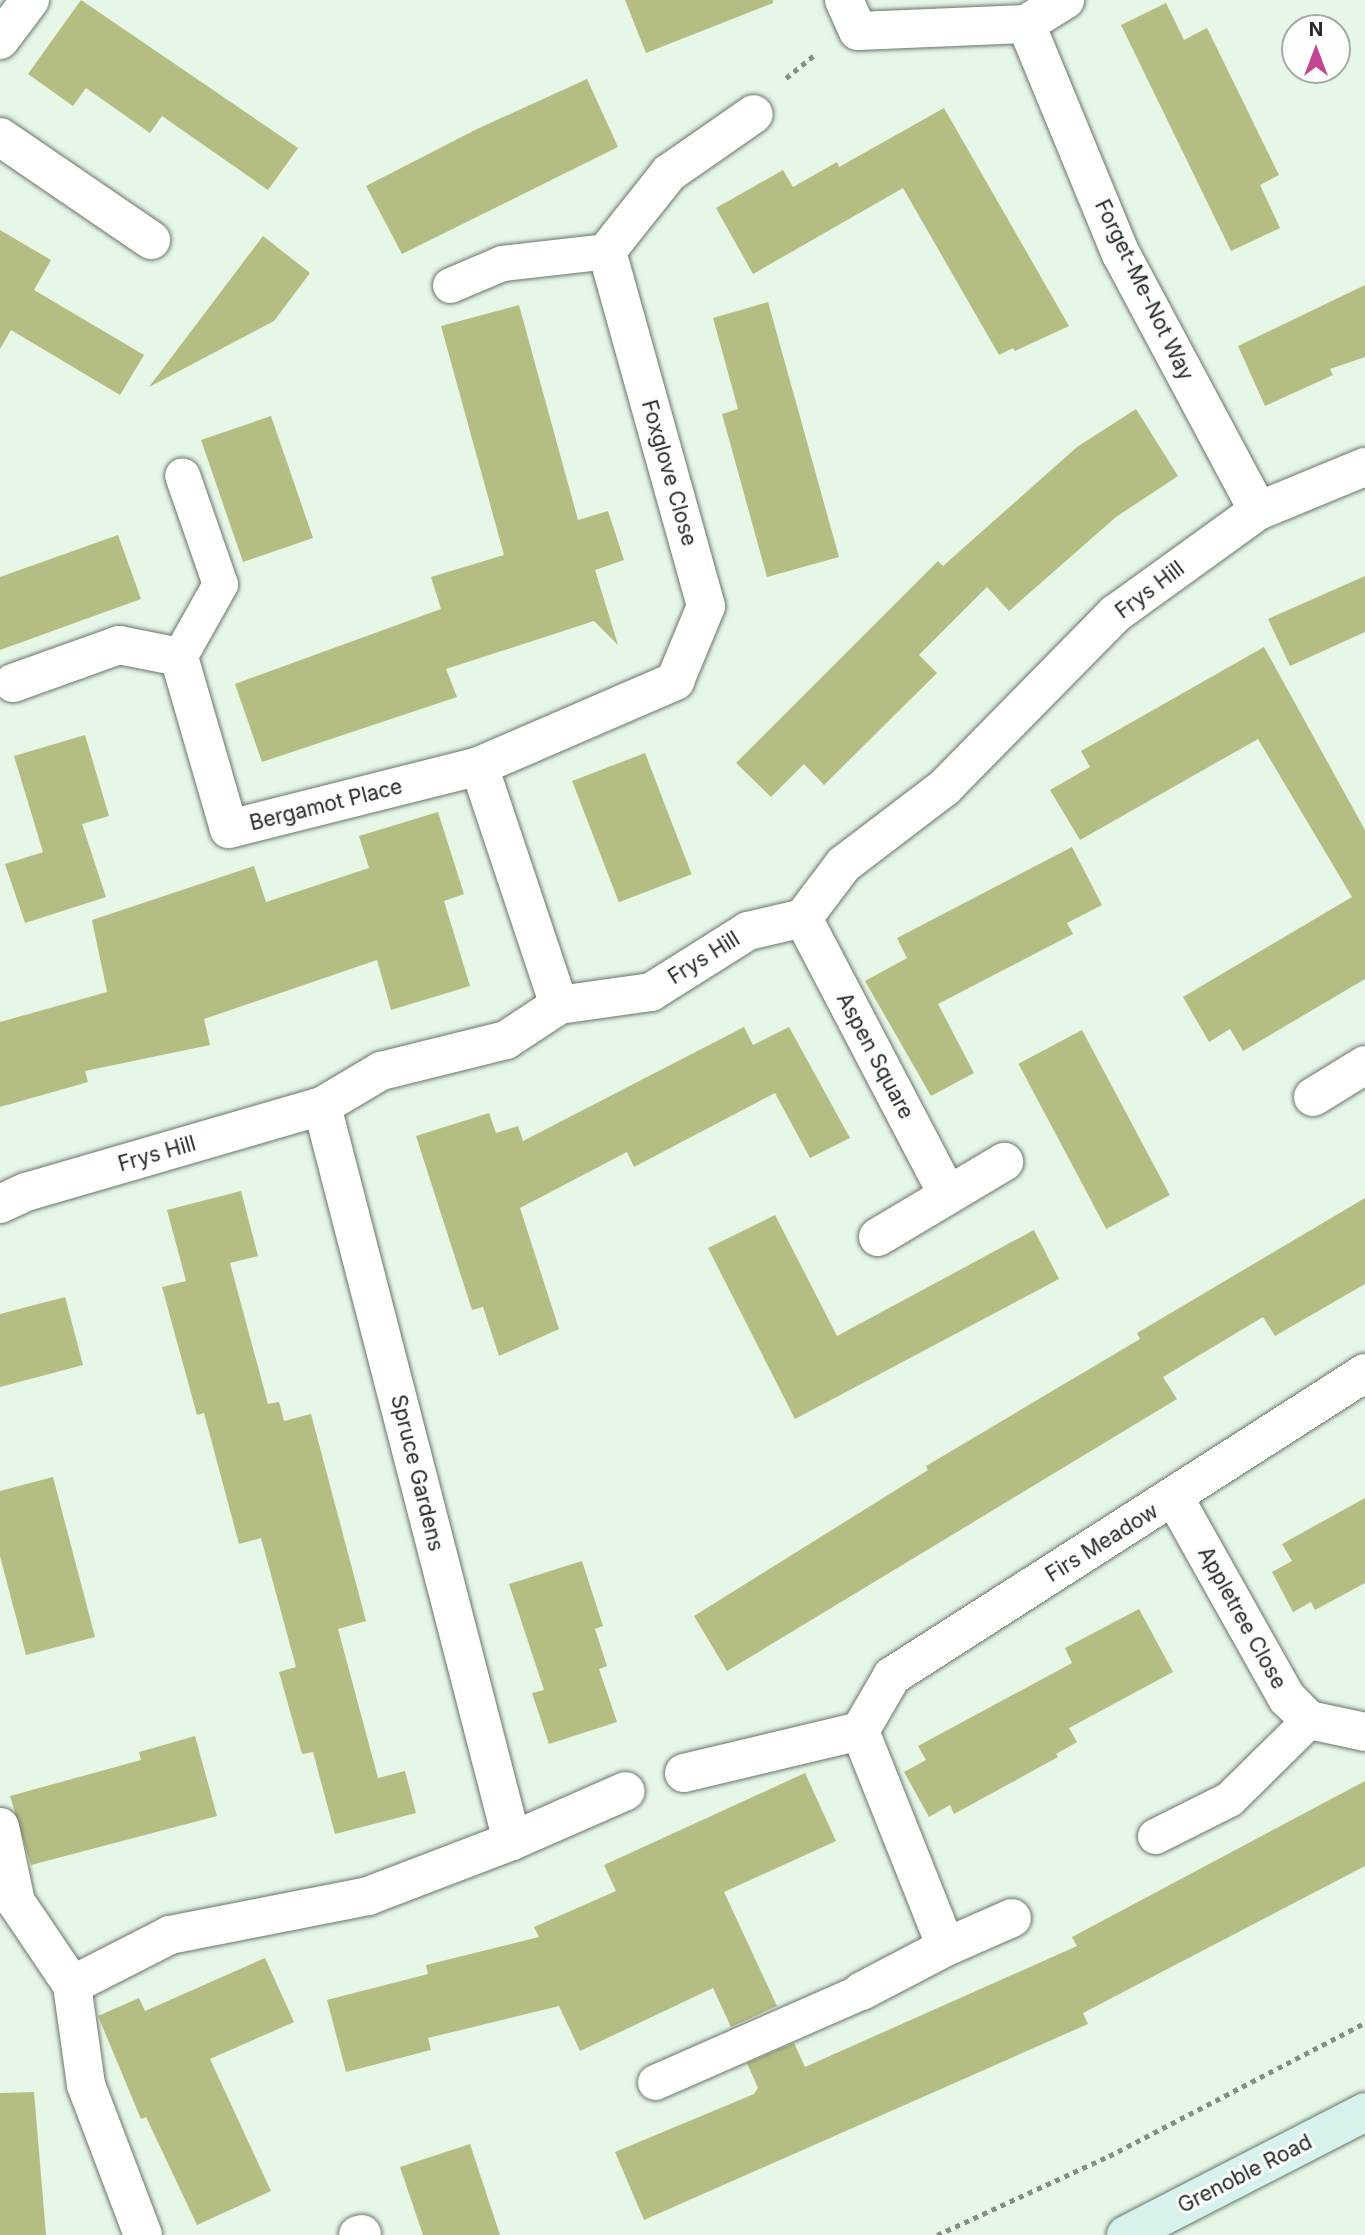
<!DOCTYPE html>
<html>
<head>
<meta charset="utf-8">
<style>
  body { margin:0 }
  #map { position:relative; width:1365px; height:2235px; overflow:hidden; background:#e6f6e7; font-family:Inter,sans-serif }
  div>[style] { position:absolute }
  .building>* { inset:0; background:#b5be82; transform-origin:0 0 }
  .path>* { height:4.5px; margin-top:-2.25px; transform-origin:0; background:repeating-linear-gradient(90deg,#838e84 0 5px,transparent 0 10px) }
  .roads { filter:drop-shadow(0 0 2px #687669) drop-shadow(0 0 2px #687669) }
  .lane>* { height:35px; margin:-17.5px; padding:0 17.5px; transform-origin:17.5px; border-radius:17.5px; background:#fff }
  .street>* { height:38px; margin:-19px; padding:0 19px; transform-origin:19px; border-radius:19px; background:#fff }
  .secondary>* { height:38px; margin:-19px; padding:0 19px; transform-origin:19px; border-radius:19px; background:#d7f2ed }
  span { translate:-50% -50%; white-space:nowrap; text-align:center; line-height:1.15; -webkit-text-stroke:6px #fcfffc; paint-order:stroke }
  .street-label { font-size:21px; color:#242a24 }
  .north { position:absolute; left:1281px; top:14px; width:70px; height:70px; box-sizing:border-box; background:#fcfffc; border:2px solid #a6aaa6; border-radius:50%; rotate:0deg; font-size:19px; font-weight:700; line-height:28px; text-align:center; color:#242a24 }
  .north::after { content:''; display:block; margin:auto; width:24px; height:32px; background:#c34491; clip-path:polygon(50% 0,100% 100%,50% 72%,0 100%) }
</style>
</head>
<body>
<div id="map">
  <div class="building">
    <i style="clip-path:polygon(81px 0,298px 148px,268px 190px,162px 116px,150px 133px,86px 88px,73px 106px,28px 74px)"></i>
    <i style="clip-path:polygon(625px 0,773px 0,773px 3px,646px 53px)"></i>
    <i style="clip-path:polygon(1166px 3px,1184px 40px,1207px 28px,1279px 175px,1260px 185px,1280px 228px,1231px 251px,1121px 25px)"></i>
    <i style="clip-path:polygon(587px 79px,618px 147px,402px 254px,366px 186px,477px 129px)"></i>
    <i style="clip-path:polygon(944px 108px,1069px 326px,1015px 351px,1013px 348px,999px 355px,903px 188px,753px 274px,716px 208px,783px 170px,793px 187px,837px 162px,839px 167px)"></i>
    <i style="clip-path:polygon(0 230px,51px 260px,34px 290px,144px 355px,120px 395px,11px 330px,0 349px)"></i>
    <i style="clip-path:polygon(263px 236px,310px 273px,274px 321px,149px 387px)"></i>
    <i style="clip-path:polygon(1365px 285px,1365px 357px,1330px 369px,1333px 375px,1265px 406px,1238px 346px)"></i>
    <i style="clip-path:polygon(768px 302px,839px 557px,767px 577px,722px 414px,738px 409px,713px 318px)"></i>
    <i style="clip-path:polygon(519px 305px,578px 520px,608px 511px,624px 560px,595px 570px,618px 645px,594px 621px,446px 669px,457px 697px,262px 762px,235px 684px,441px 609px,431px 577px,504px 555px,441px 326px)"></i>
    <i style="clip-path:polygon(1136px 409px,1178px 476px,1116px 517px,1009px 611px,987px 587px,919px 655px,937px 673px,824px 785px,804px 764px,771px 797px,736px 763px,938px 561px,943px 566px,1077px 447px)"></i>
    <i style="left:271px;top:416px;width:129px;height:74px;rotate:71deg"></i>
    <i style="clip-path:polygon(118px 535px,141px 599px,0 650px,0 577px)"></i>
    <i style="clip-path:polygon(1365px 576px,1365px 632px,1290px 666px,1268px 619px)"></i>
    <i style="clip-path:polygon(1264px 647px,1365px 830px,1365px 979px,1243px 1051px,1230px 1029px,1209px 1042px,1183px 997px,1352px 897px,1258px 739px,1080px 840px,1050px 790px,1090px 767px,1081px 751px)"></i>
    <i style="clip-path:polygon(85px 735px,109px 816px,82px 824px,106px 897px,25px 923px,5px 864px,43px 852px,14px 756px)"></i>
    <i style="left:645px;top:753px;width:130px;height:78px;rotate:69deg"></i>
    <i style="clip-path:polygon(438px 812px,464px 894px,444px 901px,470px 986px,391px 1010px,377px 960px,204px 1019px,210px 1045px,85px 1071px,88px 1082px,0 1107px,0 1022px,107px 992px,92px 920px,254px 866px,266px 902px,369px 868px,359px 836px)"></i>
    <i style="clip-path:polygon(1072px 847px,1102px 905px,1067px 923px,1073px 934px,938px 1004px,974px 1073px,931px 1096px,865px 981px,907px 958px,897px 938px)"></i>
    <i style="clip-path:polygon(744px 1027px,753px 1045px,789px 1027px,850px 1138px,810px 1158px,775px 1093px,634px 1167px,627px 1152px,520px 1208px,559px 1329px,499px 1356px,483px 1307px,472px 1310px,416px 1136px,489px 1113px,496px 1133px,518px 1126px,523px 1141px)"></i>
    <i style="left:1082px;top:1030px;width:187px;height:72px;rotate:62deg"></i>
    <i style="clip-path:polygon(241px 1191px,258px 1256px,230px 1263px,268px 1404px,279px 1402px,284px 1421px,311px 1414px,366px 1621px,338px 1629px,378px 1778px,405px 1771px,416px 1813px,335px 1834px,313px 1752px,302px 1754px,279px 1672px,296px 1667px,261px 1538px,239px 1544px,204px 1413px,197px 1415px,162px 1287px,186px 1281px,167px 1210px)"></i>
    <i style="clip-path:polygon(1365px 1198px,1365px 1284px,1275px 1336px,1263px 1317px,1163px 1377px,1177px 1399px,727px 1671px,694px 1616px,928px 1470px,926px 1466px,1140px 1339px,1137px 1333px)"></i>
    <i style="clip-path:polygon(775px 1215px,837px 1336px,1034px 1230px,1059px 1279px,795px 1419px,708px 1248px)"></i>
    <i style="clip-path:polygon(65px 1297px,83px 1365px,0 1387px,0 1314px)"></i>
    <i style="clip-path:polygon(53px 1477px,95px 1637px,26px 1655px,0 1556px,0 1491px)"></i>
    <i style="clip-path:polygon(1365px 1498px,1365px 1583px,1315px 1610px,1311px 1602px,1293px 1612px,1272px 1572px,1292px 1561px,1282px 1544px)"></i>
    <i style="clip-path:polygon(582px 1561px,603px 1626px,595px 1629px,607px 1666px,599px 1669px,617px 1722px,549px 1744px,532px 1693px,544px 1690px,509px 1584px)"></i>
    <i style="clip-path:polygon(1139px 1609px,1173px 1672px,1069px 1728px,1077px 1742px,1056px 1754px,1058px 1757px,954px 1814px,950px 1805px,929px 1817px,904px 1772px,926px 1760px,918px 1746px,1072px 1663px,1065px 1648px)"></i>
    <i style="clip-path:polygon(195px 1736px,217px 1816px,31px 1865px,10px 1796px,141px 1760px,139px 1752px)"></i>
    <i style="clip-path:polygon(805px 1773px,836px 1841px,724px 1892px,777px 2006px,731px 2027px,713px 1988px,580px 2051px,559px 2006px,428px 2038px,431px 2050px,346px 2072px,327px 2000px,428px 1974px,426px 1965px,539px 1937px,534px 1927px,616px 1891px,604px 1865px)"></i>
    <i style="clip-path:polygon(1365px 1781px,1365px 1866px,1083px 2013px,1088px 2024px,644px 2220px,615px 2152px,754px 2094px,758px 2088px,747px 2063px,794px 2043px,805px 2067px,1077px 1946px,1072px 1937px)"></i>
    <i style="clip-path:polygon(265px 1958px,294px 2022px,210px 2059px,271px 2191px,197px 2225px,146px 2117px,141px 2119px,98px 2016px,139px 1998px,145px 2011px)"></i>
    <i style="clip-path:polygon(34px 2092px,46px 2235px,0 2235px,0 2093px)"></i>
    <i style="clip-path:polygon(470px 2144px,500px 2235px,423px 2235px,400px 2167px)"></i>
  </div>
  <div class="path">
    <i style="left:786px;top:78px;width:36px;rotate:-39deg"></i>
    <i style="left:937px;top:2235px;width:189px;rotate:-24.7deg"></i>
    <i style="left:1109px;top:2156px;width:288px;rotate:-27.5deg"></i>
  </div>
  <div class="roads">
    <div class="lane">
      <i style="left:450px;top:285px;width:56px;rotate:-22.9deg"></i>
      <i style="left:502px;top:263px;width:106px;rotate:-6.5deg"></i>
      <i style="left:179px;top:657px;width:84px;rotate:-60.7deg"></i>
      <i style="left:220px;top:584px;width:115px;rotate:-109.2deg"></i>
      <i style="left:1155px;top:1836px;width:83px;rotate:-26.6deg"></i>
      <i style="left:1229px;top:1799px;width:112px;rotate:-44.6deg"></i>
      <i style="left:655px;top:2082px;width:226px;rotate:-23.7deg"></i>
    </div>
    <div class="street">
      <i style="left:844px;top:0;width:34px;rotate:66deg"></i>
      <i style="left:858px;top:31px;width:168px;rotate:-2.4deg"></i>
      <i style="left:1026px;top:24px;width:249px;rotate:67.6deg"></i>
      <i style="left:1121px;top:254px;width:291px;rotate:61.9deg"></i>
      <i style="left:1026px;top:24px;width:46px;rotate:-31.6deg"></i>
      <i style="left:0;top:40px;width:50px;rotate:-53.1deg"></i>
      <i style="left:0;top:137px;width:183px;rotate:34.3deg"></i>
      <i style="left:13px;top:683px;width:113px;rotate:-19.7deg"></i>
      <i style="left:119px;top:645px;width:61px;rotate:11.3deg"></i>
      <i style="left:179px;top:657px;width:179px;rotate:73.8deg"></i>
      <i style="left:229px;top:829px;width:258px;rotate:-14.1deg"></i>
      <i style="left:479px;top:766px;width:252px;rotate:71.5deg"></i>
      <i style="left:479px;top:766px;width:214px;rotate:-23.4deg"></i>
      <i style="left:675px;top:681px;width:81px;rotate:-67.5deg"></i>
      <i style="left:706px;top:606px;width:369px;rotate:-105.6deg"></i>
      <i style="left:607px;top:251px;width:100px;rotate:-51.5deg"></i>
      <i style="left:669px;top:173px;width:103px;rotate:-34.8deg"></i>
      <i style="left:803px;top:918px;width:310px;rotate:62.4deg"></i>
      <i style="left:1313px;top:1097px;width:61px;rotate:-31.6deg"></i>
      <i style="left:0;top:1204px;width:29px;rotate:-25deg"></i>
      <i style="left:26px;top:1192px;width:308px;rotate:-16.2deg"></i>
      <i style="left:322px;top:1106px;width:69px;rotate:-30.7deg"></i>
      <i style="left:381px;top:1071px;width:129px;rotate:-13.9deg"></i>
      <i style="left:506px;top:1040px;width:64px;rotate:-33.4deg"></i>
      <i style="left:559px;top:1005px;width:93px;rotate:-8deg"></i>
      <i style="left:651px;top:992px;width:115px;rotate:-32.2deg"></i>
      <i style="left:748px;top:931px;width:57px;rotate:-13.3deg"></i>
      <i style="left:803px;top:918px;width:68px;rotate:-52.8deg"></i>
      <i style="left:844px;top:864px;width:127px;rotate:-37.3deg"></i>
      <i style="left:945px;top:787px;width:243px;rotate:-45.5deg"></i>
      <i style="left:1115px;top:614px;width:176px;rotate:-35.8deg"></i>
      <i style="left:1258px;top:511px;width:116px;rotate:-22.4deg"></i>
      <i style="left:878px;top:1237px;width:147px;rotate:-30.8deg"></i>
      <i style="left:1174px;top:1497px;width:231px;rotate:60.7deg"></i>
      <i style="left:1287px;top:1698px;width:31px;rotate:45deg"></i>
      <i style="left:1309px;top:1720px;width:57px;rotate:12.1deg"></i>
      <i style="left:860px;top:1731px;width:232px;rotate:68.3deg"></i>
      <i style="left:946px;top:1947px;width:95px;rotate:152.4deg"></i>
      <i style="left:684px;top:1773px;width:181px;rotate:-13.4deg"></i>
      <i style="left:860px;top:1731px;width:64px;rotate:-59.8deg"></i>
      <i style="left:892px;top:1676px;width:562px;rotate:-32.64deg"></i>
      <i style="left:0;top:1827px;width:77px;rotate:78deg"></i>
      <i style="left:16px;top:1902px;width:100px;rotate:56deg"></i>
      <i style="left:72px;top:1985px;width:101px;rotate:82deg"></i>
      <i style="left:86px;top:2085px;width:160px;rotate:69.2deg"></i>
      <i style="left:512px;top:1841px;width:124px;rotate:-23.7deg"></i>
      <i style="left:946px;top:1947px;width:72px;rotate:-23.7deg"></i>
      <i style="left:72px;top:1985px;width:110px;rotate:-27deg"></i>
      <i style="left:170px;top:1935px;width:202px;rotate:-11.1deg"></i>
      <i style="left:368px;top:1896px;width:154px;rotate:-20.9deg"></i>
      <i style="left:512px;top:1841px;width:759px;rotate:-104.49deg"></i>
      <i style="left:358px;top:2235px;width:4px;rotate:-14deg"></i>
    </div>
    <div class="secondary">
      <i style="left:1126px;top:2235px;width:269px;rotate:-27.2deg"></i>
    </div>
  </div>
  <div class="street-label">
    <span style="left:1144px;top:290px;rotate:64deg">Forget-Me-Not Way</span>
    <span style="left:669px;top:473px;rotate:74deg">Foxglove Close</span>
    <span style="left:1150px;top:590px;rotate:-37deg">Frys Hill</span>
    <span style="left:326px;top:805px;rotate:-14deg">Bergamot Place</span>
    <span style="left:704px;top:958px;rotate:-32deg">Frys Hill</span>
    <span style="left:875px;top:1056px;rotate:62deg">Aspen Square</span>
    <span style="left:157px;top:1154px;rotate:-16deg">Frys Hill</span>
    <span style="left:417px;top:1473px;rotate:76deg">Spruce Gardens</span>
    <span style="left:1102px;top:1543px;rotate:-32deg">Firs Meadow</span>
    <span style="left:1242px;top:1618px;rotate:61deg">Appletree Close</span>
    <span style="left:1245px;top:2174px;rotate:-27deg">Grenoble Road</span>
  </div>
  <div class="north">N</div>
</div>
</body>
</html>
